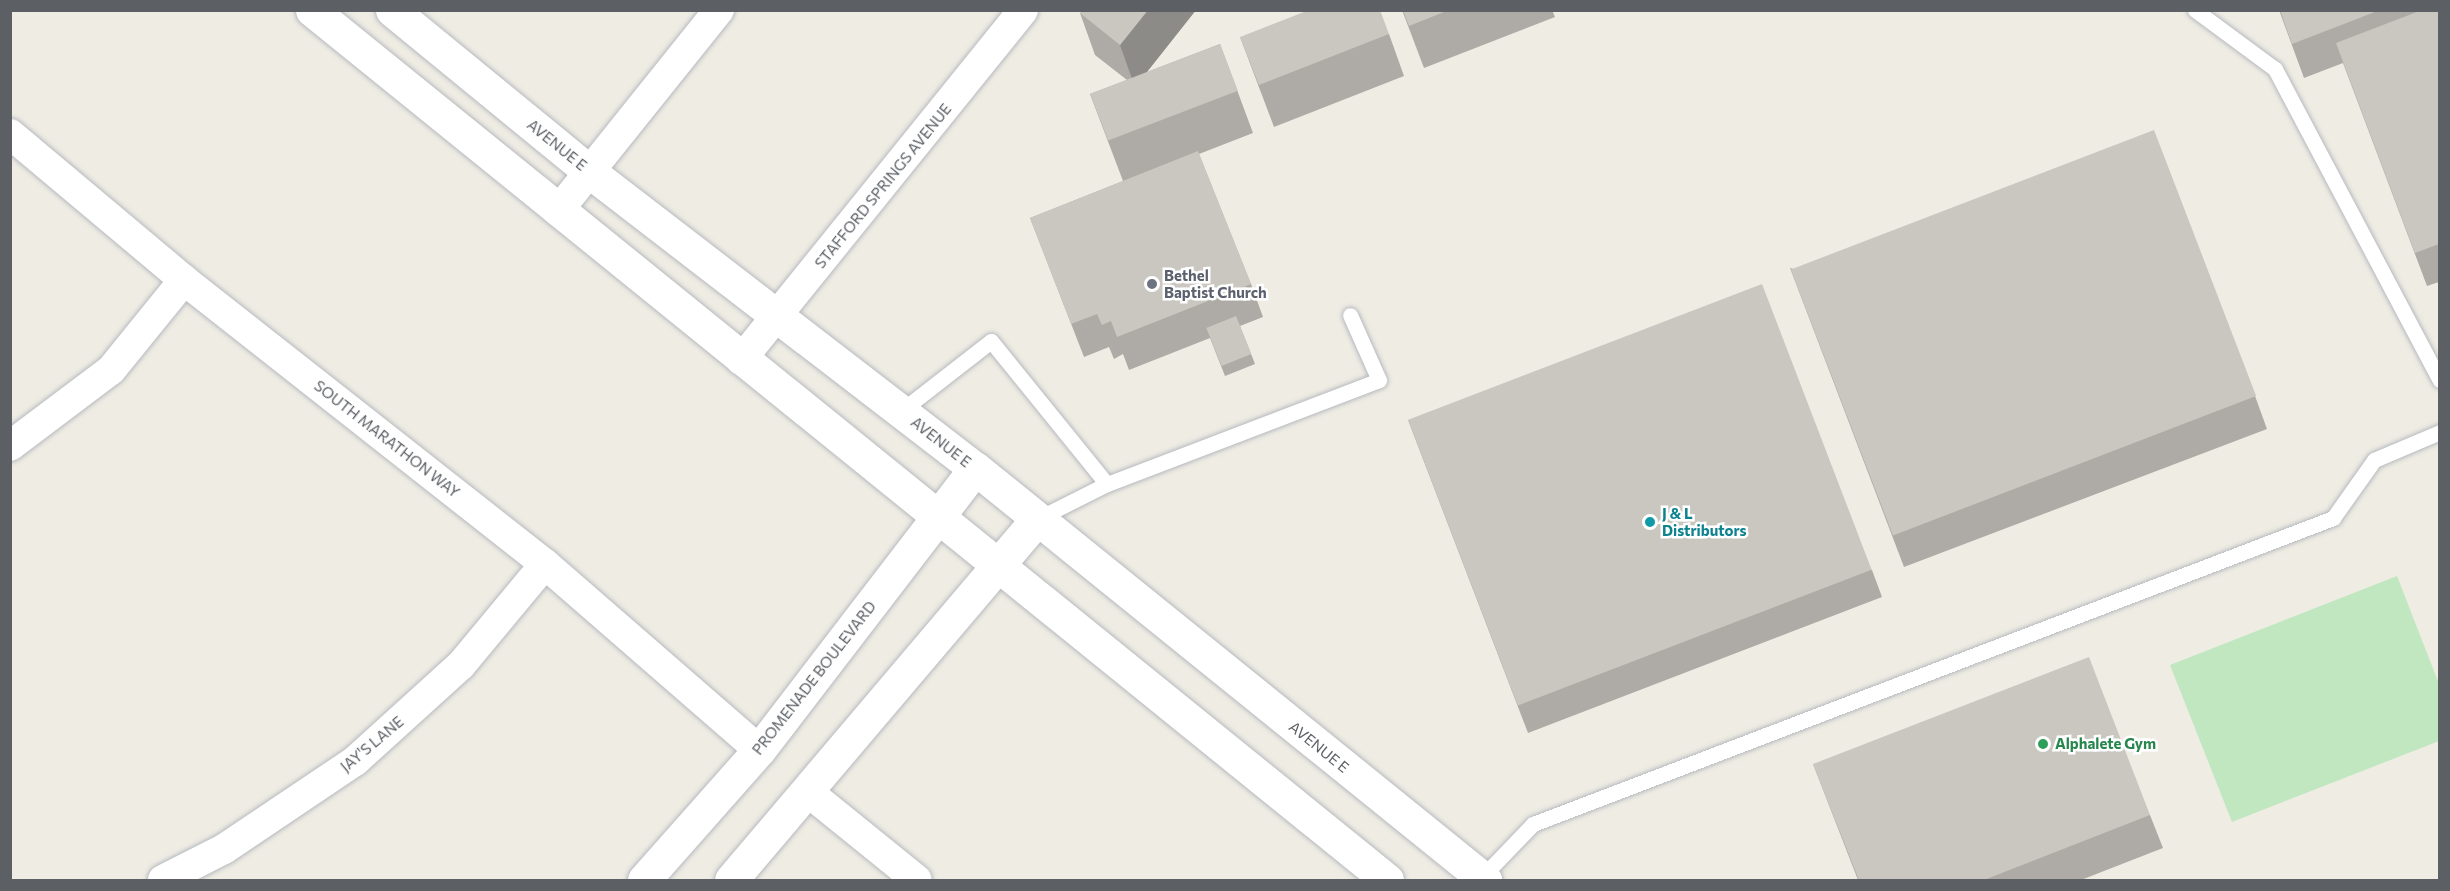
<!DOCTYPE html>
<html>
<head>
<meta charset="utf-8">
<style>
  body { margin:0 }
  #map { position:relative; width:2450px; height:891px; overflow:hidden; background:#efece4; font-family:Commissioner,sans-serif }
  div>[style] { position:absolute }
  .green>* { inset:0; background:#c0e7bf }
  .roads { filter:drop-shadow(0 0 2px #b6babe) drop-shadow(0 0 2px #b6babe) }
  .service>* { height:15px; margin:-7.5px; padding:0 7.5px; transform-origin:7.5px; border-radius:7.5px; background:#fff }
  .minor>* { height:30px; margin:-15px; padding:0 15px; transform-origin:15px; border-radius:15px; background:#fff }
  .tertiary>* { height:33px; margin:-16.5px; padding:0 16.5px; transform-origin:16.5px; border-radius:16.5px; background:#fff }
  .wall>* { inset:0; background:#aeaba6 }
  .shaded-wall>* { inset:0; background:#8d8b87 }
  .building>* { inset:0; background:#cac7c1; transform-origin:0 0 }
  .dots>* { width:16px; height:16px; translate:-50% -50%; box-sizing:border-box; border:3px solid #fff; border-radius:50% }
  span { translate:-50% -50%; white-space:nowrap; text-align:center; line-height:1.15; -webkit-text-stroke:5px #fff; paint-order:stroke }
  .street-label { font-size:15px; color:#5c6065 }
  .worship-label { font-size:15px; color:#5b616d; font-weight:700 }
  .left { translate:0 -50%; text-align:left }
  .culture-label { font-size:15px; color:#0d838f; font-weight:700 }
  .leisure-label { font-size:15px; color:#27864d; font-weight:700 }
  .frame { position:absolute; inset:0; border:12px solid #5c6065; pointer-events:none }
</style>
</head>
<body>
<div id="map">
  <div class="green">
    <i style="clip-path:polygon(2397px 576px,2439px 684px,2439px 741px,2232px 822px,2170px 665px)"></i>
  </div>
  <div class="roads">
    <div class="service">
      <i style="left:2195px;top:10px;width:99px;rotate:36.4deg"></i>
      <i style="left:2275px;top:69px;width:352px;rotate:62.1deg"></i>
      <i style="left:901px;top:411px;width:114px;rotate:-37.9deg"></i>
      <i style="left:991px;top:341px;width:184px;rotate:51deg"></i>
      <i style="left:1037px;top:519px;width:78px;rotate:-26.6deg"></i>
      <i style="left:1107px;top:484px;width:291px;rotate:-20.9deg"></i>
      <i style="left:1379px;top:380px;width:71px;rotate:-114deg"></i>
      <i style="left:1481px;top:878px;width:75px;rotate:-46.1deg"></i>
      <i style="left:1533px;top:824px;width:857px;rotate:-20.93deg"></i>
      <i style="left:2333px;top:518px;width:71px;rotate:-54.7deg"></i>
      <i style="left:2374px;top:460px;width:72px;rotate:-23deg"></i>
    </div>
    <div class="minor">
      <i style="left:10px;top:134px;width:227px;rotate:40deg"></i>
      <i style="left:184px;top:280px;width:459px;rotate:38.2deg"></i>
      <i style="left:545px;top:564px;width:284px;rotate:41deg"></i>
      <i style="left:558px;top:211px;width:258px;rotate:-51.3deg"></i>
      <i style="left:741px;top:360px;width:449px;rotate:-51.1deg"></i>
      <i style="left:10px;top:446px;width:126px;rotate:-37deg"></i>
      <i style="left:111px;top:370px;width:116px;rotate:-51deg"></i>
      <i style="left:807px;top:791px;width:141px;rotate:39deg"></i>
      <i style="left:163px;top:880px;width:68px;rotate:-26.9deg"></i>
      <i style="left:224px;top:849px;width:158px;rotate:-33.9deg"></i>
      <i style="left:355px;top:761px;width:143px;rotate:-42.2deg"></i>
      <i style="left:461px;top:665px;width:131px;rotate:-50.3deg"></i>
    </div>
    <div class="tertiary">
      <i style="left:312px;top:10px;width:1383px;rotate:38.98deg"></i>
      <i style="left:392px;top:10px;width:256px;rotate:39.3deg"></i>
      <i style="left:590px;top:172px;width:486px;rotate:37.6deg"></i>
      <i style="left:975px;top:468px;width:656px;rotate:38.93deg"></i>
      <i style="left:644px;top:880px;width:174px;rotate:-48.5deg"></i>
      <i style="left:759px;top:750px;width:355px;rotate:-52.5deg"></i>
      <i style="left:731px;top:880px;width:473px;rotate:-49.7deg"></i>
    </div>
  </div>
  <div class="wall">
    <i style="clip-path:polygon(1196px 10px,1147px 72px,1220px 44px,1253px 133px,1199px 154px,1251px 284px,1263px 317px,1240px 326px,1255px 364px,1225px 376px,1210px 338px,1129px 370px,1123px 354px,1114px 359px,1109px 347px,1084px 357px,1030px 218px,1123px 181px,1090px 94px,1127px 80px,1095px 55px,1080px 13px)"></i>
    <i style="clip-path:polygon(1402px 10px,1552px 10px,1555px 17px,1424px 68px)"></i>
    <i style="clip-path:polygon(2279px 10px,2439px 10px,2439px 282px,2427px 286px,2343px 63px,2304px 78px)"></i>
    <i style="clip-path:polygon(1389px 34px,1404px 76px,1274px 127px,1240px 37px)"></i>
    <i style="clip-path:polygon(1790px 268px,2255px 396px,2267px 429px,1904px 567px)"></i>
    <i style="clip-path:polygon(1408px 420px,1872px 570px,1882px 597px,1528px 733px)"></i>
    <i style="clip-path:polygon(1813px 764px,2150px 815px,2163px 848px,2081px 880px,1858px 880px)"></i>
  </div>
  <div class="shaded-wall">
    <i style="clip-path:polygon(1148px 10px,1196px 10px,1135px 87px,1120px 45px)"></i>
  </div>
  <div class="building">
    <i style="clip-path:polygon(1082px 10px,1148px 10px,1120px 45px,1080px 13px)"></i>
    <i style="clip-path:polygon(1309px 10px,1380px 10px,1389px 34px,1259px 85px,1240px 37px)"></i>
    <i style="clip-path:polygon(1403px 10px,1449px 10px,1409px 26px)"></i>
    <i style="clip-path:polygon(2280px 10px,2380px 10px,2292px 44px)"></i>
    <i style="clip-path:polygon(2422px 10px,2439px 10px,2439px 244px,2415px 253px,2336px 43px)"></i>
    <i style="left:1220px;top:44px;width:50px;height:139px;rotate:69deg"></i>
    <i style="left:2154px;top:130px;width:285px;height:389px;rotate:69deg"></i>
    <i style="clip-path:polygon(1198px 151px,1251px 284px,1117px 337px,1111px 321px,1102px 325px,1097px 314px,1071px 324px,1030px 218px)"></i>
    <i style="left:1762px;top:284px;width:306px;height:379px;rotate:69deg"></i>
    <i style="left:1236px;top:316px;width:41px;height:32px;rotate:68deg"></i>
    <i style="clip-path:polygon(2089px 657px,2150px 815px,1984px 880px,1859px 880px,1813px 764px)"></i>
  </div>
  <div class="dots">
    <i style="left:1152px;top:284px;background:#6b7280"></i>
    <i style="left:1650px;top:522px;background:#0f9aa8"></i>
    <i style="left:2043px;top:744px;background:#2e9e5b"></i>
  </div>
  <div class="street-label">
    <span style="left:557px;top:145px;rotate:39deg">AVENUE E</span>
    <span style="left:883px;top:186px;rotate:-51deg">STAFFORD SPRINGS AVENUE</span>
    <span style="left:387px;top:439px;rotate:38deg">SOUTH MARATHON WAY</span>
    <span style="left:941px;top:442px;rotate:38deg">AVENUE E</span>
    <span style="left:814px;top:678px;rotate:-52deg">PROMENADE BOULEVARD</span>
    <span style="left:372px;top:744px;rotate:-40deg">JAY'S LANE</span>
    <span style="left:1319px;top:747px;rotate:39deg">AVENUE E</span>
  </div>
  <div class="worship-label">
    <span class="left" style="left:1164px;top:284px">Bethel<br>Baptist Church</span>
  </div>
  <div class="culture-label">
    <span class="left" style="left:1662px;top:522px">J &amp; L<br>Distributors</span>
  </div>
  <div class="leisure-label">
    <span class="left" style="left:2055px;top:744px">Alphalete Gym</span>
  </div>
  <div class="frame"></div>
</div>
</body>
</html>
